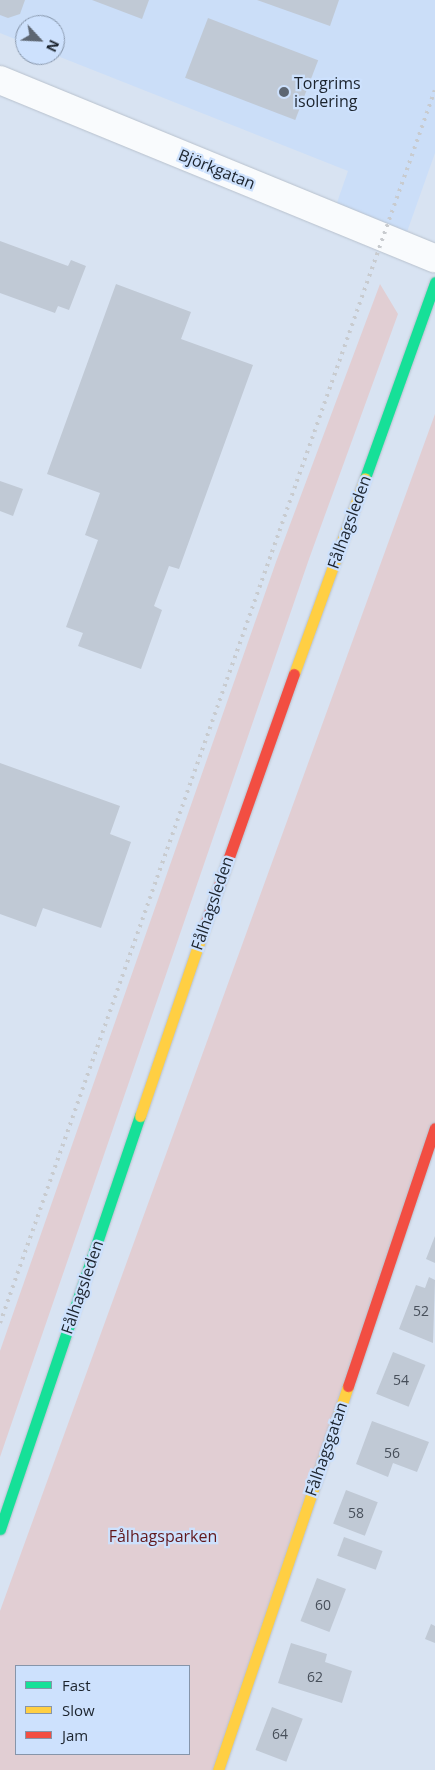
<!DOCTYPE html>
<html>
<head>
<meta charset="utf-8">
<style>
  body { margin:0 }
  #map { position:relative; width:435px; height:1770px; overflow:hidden; background:#d8e3f2; font-family:"Open Sans",sans-serif }
  div>[style] { position:absolute }
  .built>* { inset:0; background:#cbdef8 }
  .green>* { inset:0; background:#e1ced3 }
  .building>* { inset:0; background:#c0c9d5; transform-origin:0 0 }
  .roads { filter:drop-shadow(0 0 1px #b8c1cd) drop-shadow(0 0 1px #b8c1cd) }
  .street>* { height:28px; margin:-14px; padding:0 14px; transform-origin:14px; border-radius:14px; background:#f9fbfd }
  .fast>* { height:11px; margin:-5.5px; padding:0 5.5px; transform-origin:5.5px; border-radius:5.5px; background:#16e098 }
  .slow>* { height:11px; margin:-5.5px; padding:0 5.5px; transform-origin:5.5px; border-radius:5.5px; background:#ffcf43 }
  .jam>* { height:11px; margin:-5.5px; padding:0 5.5px; transform-origin:5.5px; border-radius:5.5px; background:#f24e42 }
  .rail>* { height:4px; margin-top:-2px; transform-origin:0; background:repeating-linear-gradient(90deg,#c8cbcf 0 2.5px,transparent 0 7.5px) }
  .dots>* { width:14px; height:14px; translate:-50% -50%; box-sizing:border-box; border:2px solid #cde1fd; border-radius:50% }
  span { translate:-50% -50%; white-space:nowrap; text-align:center; line-height:1.15; -webkit-text-stroke:4.5px #cde1fd; paint-order:stroke }
  .number-label { font-size:14px; color:#474f5a }
  .number-label span { -webkit-text-stroke-width:0 }
  .poi-label { font-size:16px; color:#1b232d }
  .left { translate:0 -50%; text-align:left }
  .street-label { font-size:16px; color:#1b232d }
  .park-label { font-size:16px; color:#61181c }
  .legend { position:absolute; left:15px; top:1665px; width:175px; height:90px; box-sizing:border-box; background:#cde1fd; border:1px solid #8695aa; margin:0; padding:6px 9px; list-style:none; font-size:15px; color:#1b232d }
  .legend li { display:flex; align-items:center; gap:10px; height:25px }
  .legend b { width:25px; border:1px solid #8695aa }
  .north { position:absolute; left:15px; top:15px; width:50px; height:50px; box-sizing:border-box; background:#cde1fd; border:1px solid #8695aa; border-radius:50%; rotate:115deg; font-size:14px; font-weight:700; line-height:20px; text-align:center; color:#1b232d }
  .north::after { content:''; display:block; margin:auto; width:18px; height:22px; background:#5d6672; clip-path:polygon(50% 0,100% 100%,50% 72%,0 100%) }
</style>
</head>
<body>
<div id="map">
  <div class="built">
    <i style="clip-path:polygon(0 0,435px 0,435px 153px,402px 246px,332px 217px,348px 171px,55px 55px,55px 25px,25px 25px,25px 43px,0 33px)"></i>
  </div>
  <div class="green">
    <i style="clip-path:polygon(380px 284px,398px 314px,309px 559px,0 1457px,0 1351px,276px 562px)"></i>
    <i style="clip-path:polygon(evenodd,435px 414px,435px 1128px,218px 1770px,0 1770px,0 1611px,435px 414px,16px 1666px,189px 1666px,189px 1754px,16px 1754px,16px 1666px)"></i>
  </div>
  <div class="building">
    <i style="clip-path:polygon(0 0,25px 0,20px 14px,8px 18px,0 15px)"></i>
    <i style="clip-path:polygon(92px 0,149px 0,142px 19px)"></i>
    <i style="clip-path:polygon(257px 0,339px 0,330px 26px)"></i>
    <i style="left:208px;top:18px;width:118px;height:64px;rotate:21deg"></i>
    <i style="clip-path:polygon(0 241px,68px 266px,71px 260px,86px 266px,69px 310px,58px 306px,55px 313px,0 293px)"></i>
    <i style="clip-path:polygon(116px 284px,191px 312px,181px 339px,253px 365px,179px 569px,169px 566px,154px 606px,162px 610px,141px 669px,78px 646px,83px 633px,66px 627px,98px 540px,85px 535px,100px 493px,47px 474px)"></i>
    <i style="clip-path:polygon(0 481px,23px 489px,13px 516px,0 511px)"></i>
    <i style="clip-path:polygon(0 763px,120px 806px,110px 834px,131px 842px,101px 928px,43px 908px,36px 927px,0 914px)"></i>
    <i style="clip-path:polygon(435px 1236px,435px 1263px,426px 1259px)"></i>
    <i style="clip-path:polygon(429px 1277px,435px 1280px,433px 1343px,399px 1329px,416px 1285px,425px 1288px)"></i>
    <i style="left:393px;top:1352px;width:35px;height:45px;rotate:22deg"></i>
    <i style="clip-path:polygon(372px 1421px,429px 1442px,417px 1472px,393px 1463px,388px 1477px,356px 1464px)"></i>
    <i style="left:346px;top:1490px;width:34px;height:36px;rotate:21deg"></i>
    <i style="left:344px;top:1537px;width:41px;height:20px;rotate:20deg"></i>
    <i style="left:317px;top:1578px;width:31px;height:46px;rotate:21deg"></i>
    <i style="clip-path:polygon(431px 1624px,435px 1626px,435px 1643px,425px 1639px)"></i>
    <i style="clip-path:polygon(291px 1643px,327px 1654px,325px 1662px,352px 1671px,342px 1703px,278px 1683px)"></i>
    <i style="left:272px;top:1707px;width:33px;height:46px;rotate:21deg"></i>
  </div>
  <div class="roads">
    <div class="street">
      <i style="left:0;top:80px;width:470px;rotate:22.3deg"></i>
    </div>
    <div class="fast">
      <i style="left:365px;top:478px;width:208px;rotate:-70.3deg"></i>
      <i style="left:0;top:1529px;width:436px;rotate:-71.3deg"></i>
    </div>
    <div class="slow">
      <i style="left:294px;top:674px;width:208px;rotate:-70.1deg"></i>
      <i style="left:140px;top:1116px;width:205px;rotate:-71.2deg"></i>
      <i style="left:218px;top:1770px;width:405px;rotate:-71.3deg"></i>
    </div>
    <div class="jam">
      <i style="left:206px;top:922px;width:263px;rotate:-70.5deg"></i>
      <i style="left:348px;top:1386px;width:272px;rotate:-71.4deg"></i>
    </div>
  </div>
  <div class="rail">
    <i style="left:0;top:1323px;width:1307px;rotate:-70.57deg"></i>
  </div>
  <div class="dots">
    <i style="left:284px;top:92px;background:#5d6672"></i>
  </div>
  <div class="number-label">
    <span style="left:421px;top:1311px">52</span>
    <span style="left:401px;top:1380px">54</span>
    <span style="left:392px;top:1453px">56</span>
    <span style="left:356px;top:1513px">58</span>
    <span style="left:323px;top:1605px">60</span>
    <span style="left:315px;top:1677px">62</span>
    <span style="left:280px;top:1734px">64</span>
  </div>
  <div class="poi-label">
    <span class="left" style="left:294px;top:92px">Torgrims<br>isolering</span>
  </div>
  <div class="street-label">
    <span style="left:217px;top:169px;rotate:22deg">Björkgatan</span>
    <span style="left:349px;top:522px;rotate:-70deg">Fålhagsleden</span>
    <span style="left:212px;top:903px;rotate:-71deg">Fålhagsleden</span>
    <span style="left:82px;top:1287px;rotate:-71deg">Fålhagsleden</span>
    <span style="left:326px;top:1449px;rotate:-71deg">Fålhagsgatan</span>
  </div>
  <div class="park-label">
    <span style="left:163px;top:1536px">Fålhagsparken</span>
  </div>
  <ul class="legend">
  <li><b style="height:6px;background:#16e098"></b>Fast</li>
  <li><b style="height:6px;background:#ffcf43"></b>Slow</li>
  <li><b style="height:6px;background:#f24e42"></b>Jam</li>
  </ul>
  <div class="north">N</div>
</div>
</body>
</html>
